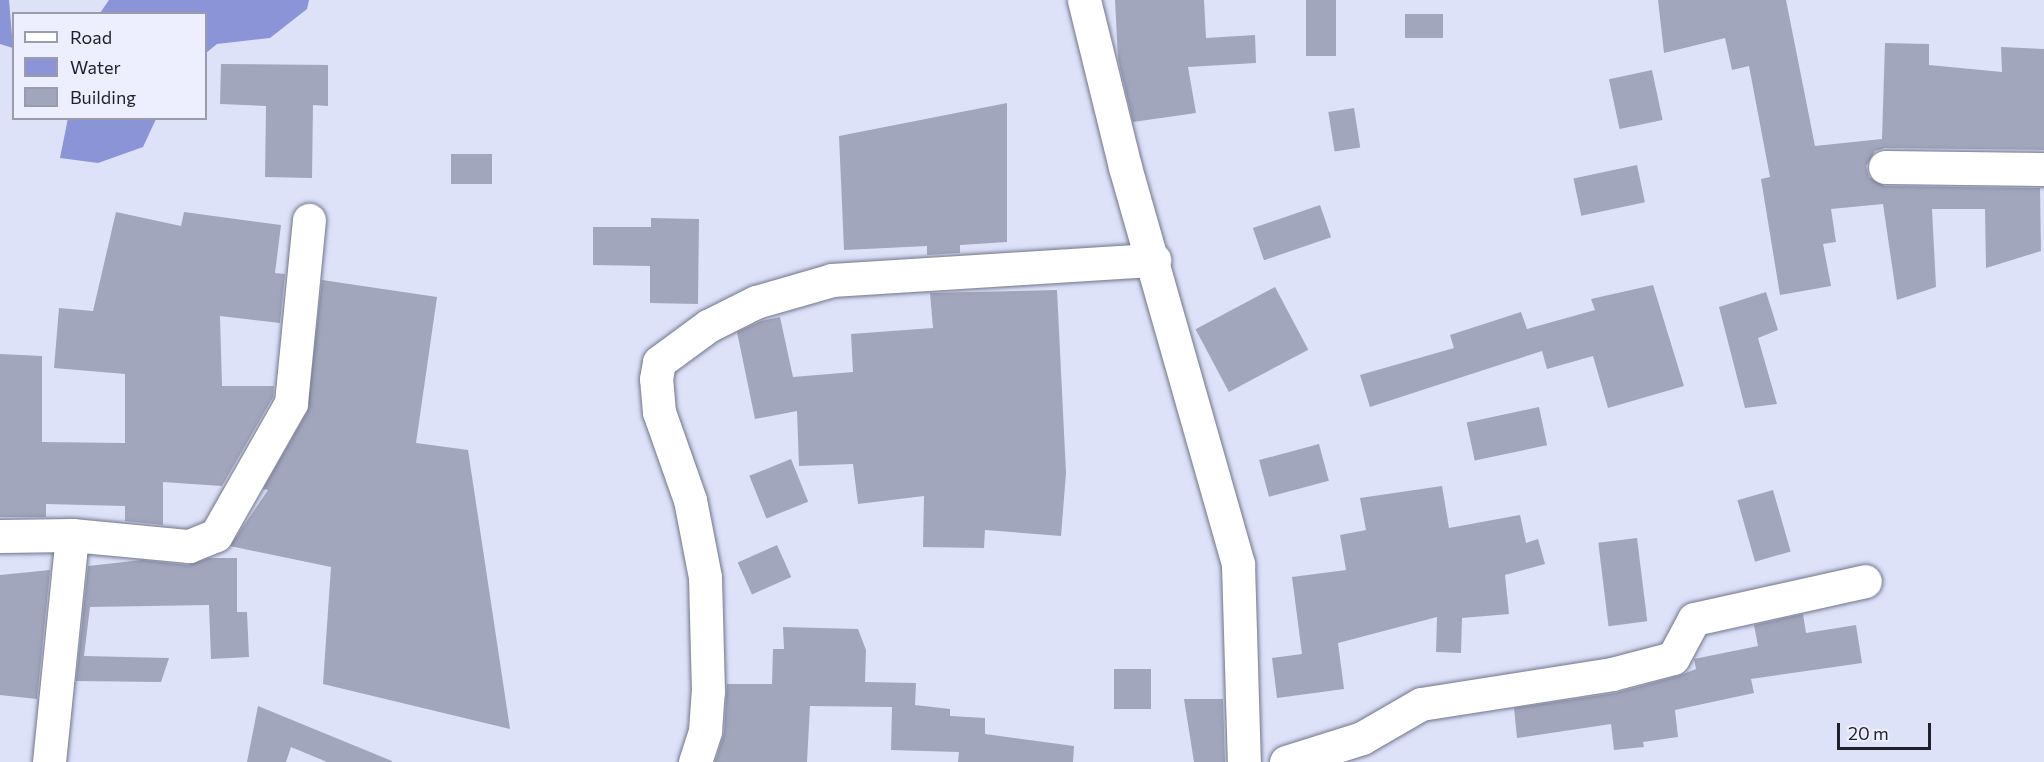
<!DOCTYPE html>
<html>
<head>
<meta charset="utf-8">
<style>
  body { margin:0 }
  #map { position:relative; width:2044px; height:762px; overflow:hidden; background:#dde2f9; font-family:Commissioner,sans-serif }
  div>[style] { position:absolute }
  .water>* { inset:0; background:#8a94d7 }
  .building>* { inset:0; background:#a2a6bc; transform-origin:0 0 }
  .roads { filter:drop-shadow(0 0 2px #71758a) drop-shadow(0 0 2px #71758a) }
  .minor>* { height:33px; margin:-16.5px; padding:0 16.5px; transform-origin:16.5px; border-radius:16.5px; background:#fff }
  span { translate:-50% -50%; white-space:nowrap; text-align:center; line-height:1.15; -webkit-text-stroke:6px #edeffe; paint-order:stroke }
  .legend { position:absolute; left:12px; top:12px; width:195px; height:108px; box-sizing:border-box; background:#edeffe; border:2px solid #9b9ca9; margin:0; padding:8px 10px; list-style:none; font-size:18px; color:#1f2029 }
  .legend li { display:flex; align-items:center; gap:12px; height:30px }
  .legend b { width:30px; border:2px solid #9b9ca9 }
  .scale { position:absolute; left:1837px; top:723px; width:94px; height:27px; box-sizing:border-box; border:3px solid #1f2029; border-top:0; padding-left:8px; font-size:18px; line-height:21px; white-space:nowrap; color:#1f2029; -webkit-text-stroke:4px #edeffe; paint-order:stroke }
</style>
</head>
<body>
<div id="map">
  <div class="water">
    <i style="clip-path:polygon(0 0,9px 0,13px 48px,0 44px)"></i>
    <i style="clip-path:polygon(109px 0,309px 0,307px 9px,270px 38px,217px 44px,206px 53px,206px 14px,100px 13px)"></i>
    <i style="clip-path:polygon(68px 118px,156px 118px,156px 119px,143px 147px,98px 163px,60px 158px)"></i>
  </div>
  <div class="building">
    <i style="clip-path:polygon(1115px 0,1204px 0,1206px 38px,1255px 35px,1256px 63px,1188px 67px,1196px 113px,1133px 122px,1118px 59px)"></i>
    <i style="left:1306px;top:0;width:30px;height:56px"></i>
    <i style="clip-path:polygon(1658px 0,1786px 0,1815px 146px,1882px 139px,1885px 43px,1929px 44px,1929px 65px,2002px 72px,2001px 47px,2044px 49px,2044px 150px,1885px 148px,1875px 151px,1866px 166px,1869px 177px,1885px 186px,2040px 188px,2041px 251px,1986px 268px,1985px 209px,1932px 209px,1936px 287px,1897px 300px,1883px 204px,1831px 209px,1836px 242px,1823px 244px,1831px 286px,1780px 295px,1761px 179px,1770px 177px,1749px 66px,1732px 70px,1725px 38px,1664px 53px)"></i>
    <i style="left:1405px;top:14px;width:38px;height:24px"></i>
    <i style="clip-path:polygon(221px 64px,328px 65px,328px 106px,313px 105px,312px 178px,265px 177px,266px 106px,220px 104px)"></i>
    <i style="left:1652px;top:70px;width:51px;height:44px;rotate:78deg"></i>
    <i style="clip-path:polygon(1007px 103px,1007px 242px,960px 245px,960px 253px,927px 255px,927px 246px,844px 250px,839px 136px)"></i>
    <i style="left:1354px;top:108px;width:40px;height:26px;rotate:81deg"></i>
    <i style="left:451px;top:154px;width:41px;height:30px"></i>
    <i style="left:1637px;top:165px;width:38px;height:65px;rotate:78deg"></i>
    <i style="left:1320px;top:205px;width:34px;height:71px;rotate:71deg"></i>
    <i style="clip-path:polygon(116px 212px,181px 226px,184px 212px,281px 225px,275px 273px,285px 274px,280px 323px,220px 316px,222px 386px,274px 386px,273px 397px,222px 486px,163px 482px,163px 525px,125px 521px,125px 506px,46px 504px,46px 517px,0 517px,0 354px,42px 356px,42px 442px,125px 443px,125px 374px,54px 368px,59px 308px,93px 311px)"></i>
    <i style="clip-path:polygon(651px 218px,699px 219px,698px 304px,650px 303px,650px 266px,593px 265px,593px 227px,651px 227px)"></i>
    <i style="clip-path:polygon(322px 280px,437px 297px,416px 443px,468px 450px,510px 729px,323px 684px,331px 567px,230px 546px,268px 490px,263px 489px,307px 412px)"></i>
    <i style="clip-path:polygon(1653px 285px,1684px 386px,1608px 408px,1593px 356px,1547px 369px,1542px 351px,1370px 407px,1360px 375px,1454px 348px,1450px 335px,1521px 312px,1527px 329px,1595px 310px,1591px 299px)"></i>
    <i style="left:1275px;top:287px;width:71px;height:90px;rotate:62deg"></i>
    <i style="clip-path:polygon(1057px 290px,1066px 473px,1061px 536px,985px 530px,984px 548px,923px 547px,924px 496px,858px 504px,853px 464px,799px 466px,797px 411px,755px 419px,737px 332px,761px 321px,780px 317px,793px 377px,853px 372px,851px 334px,933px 328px,930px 293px)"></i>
    <i style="clip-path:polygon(1766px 292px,1778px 330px,1758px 338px,1777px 404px,1745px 408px,1719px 307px)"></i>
    <i style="left:1539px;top:407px;width:39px;height:74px;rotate:78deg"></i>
    <i style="left:1319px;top:444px;width:38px;height:62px;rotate:75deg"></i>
    <i style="left:791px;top:459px;width:46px;height:45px;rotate:68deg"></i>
    <i style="clip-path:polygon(1442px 486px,1449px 528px,1520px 515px,1526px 543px,1538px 539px,1545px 564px,1505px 575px,1509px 614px,1462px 618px,1461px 653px,1436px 652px,1437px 617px,1338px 643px,1344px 689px,1277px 698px,1272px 658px,1302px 654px,1292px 577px,1346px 570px,1340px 535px,1366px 530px,1360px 498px)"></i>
    <i style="left:1773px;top:490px;width:64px;height:37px;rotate:74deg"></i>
    <i style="left:1637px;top:538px;width:84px;height:39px;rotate:83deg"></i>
    <i style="left:777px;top:545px;width:35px;height:43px;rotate:66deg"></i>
    <i style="clip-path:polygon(209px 558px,237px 558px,237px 612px,247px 612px,249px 657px,211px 659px,209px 605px,90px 607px,84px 656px,169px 658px,161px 682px,76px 681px,88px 566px,142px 560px,188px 565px)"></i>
    <i style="clip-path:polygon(50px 570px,37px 699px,0 695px,0 575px)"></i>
    <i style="clip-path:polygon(1803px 614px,1806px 633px,1856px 625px,1862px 663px,1751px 679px,1754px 693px,1675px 710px,1678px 737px,1643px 742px,1644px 747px,1614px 750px,1611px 724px,1517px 738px,1514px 708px,1615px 693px,1678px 676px,1696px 669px,1694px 659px,1758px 646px,1754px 625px)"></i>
    <i style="clip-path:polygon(783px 627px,858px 629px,866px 650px,865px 682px,916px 683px,915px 705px,950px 709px,950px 716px,985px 718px,985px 734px,1074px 746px,1073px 762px,958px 762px,959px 752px,891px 750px,892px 707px,810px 706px,807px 762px,715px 762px,724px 733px,727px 684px,772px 684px,773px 649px,784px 649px)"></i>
    <i style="left:1151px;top:669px;width:40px;height:37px;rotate:90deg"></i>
    <i style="clip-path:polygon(1184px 699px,1223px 699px,1225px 762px,1194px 762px)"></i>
    <i style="clip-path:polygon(258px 706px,392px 761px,392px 762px,327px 762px,291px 747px,286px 762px,247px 762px)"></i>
  </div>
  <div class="roads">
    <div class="minor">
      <i style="left:1084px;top:0;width:172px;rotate:76.2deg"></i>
      <i style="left:1125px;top:167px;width:413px;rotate:74.1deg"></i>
      <i style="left:1238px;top:564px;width:198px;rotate:88.3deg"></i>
      <i style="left:1885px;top:167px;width:159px;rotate:0.7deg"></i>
      <i style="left:0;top:536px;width:72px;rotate:-0.8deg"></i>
      <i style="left:72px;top:535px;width:118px;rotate:5.4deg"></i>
      <i style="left:189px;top:546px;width:29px;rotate:-22deg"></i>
      <i style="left:216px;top:535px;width:152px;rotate:-60.4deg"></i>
      <i style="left:291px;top:403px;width:184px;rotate:-84.4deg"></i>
      <i style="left:49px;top:762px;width:228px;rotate:-84.2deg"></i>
      <i style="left:695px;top:762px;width:33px;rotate:-72deg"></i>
      <i style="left:705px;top:731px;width:39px;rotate:-86deg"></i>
      <i style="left:708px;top:692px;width:115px;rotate:-91.5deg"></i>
      <i style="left:705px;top:577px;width:78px;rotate:-101deg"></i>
      <i style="left:690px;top:500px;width:93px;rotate:-109.4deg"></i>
      <i style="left:659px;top:412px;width:33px;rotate:-95deg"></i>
      <i style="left:656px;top:379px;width:17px;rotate:-80deg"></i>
      <i style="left:659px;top:362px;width:61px;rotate:-36.3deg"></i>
      <i style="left:708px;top:326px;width:54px;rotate:-26.6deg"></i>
      <i style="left:756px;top:302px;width:79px;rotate:-16.1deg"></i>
      <i style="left:832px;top:280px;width:323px;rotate:-3.6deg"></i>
      <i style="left:1286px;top:762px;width:80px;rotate:-17.5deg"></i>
      <i style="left:1362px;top:738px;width:68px;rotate:-30deg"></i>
      <i style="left:1421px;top:704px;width:193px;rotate:-8.9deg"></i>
      <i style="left:1612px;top:674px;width:63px;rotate:-14.7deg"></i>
      <i style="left:1673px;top:658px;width:44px;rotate:-61.7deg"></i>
      <i style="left:1694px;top:619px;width:175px;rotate:-12.5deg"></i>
    </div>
  </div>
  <ul class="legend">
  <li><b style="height:8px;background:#fff"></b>Road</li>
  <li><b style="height:16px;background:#8a94d7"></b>Water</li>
  <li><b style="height:16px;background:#a2a6bc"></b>Building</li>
  </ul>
  <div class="scale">20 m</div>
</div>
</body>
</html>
